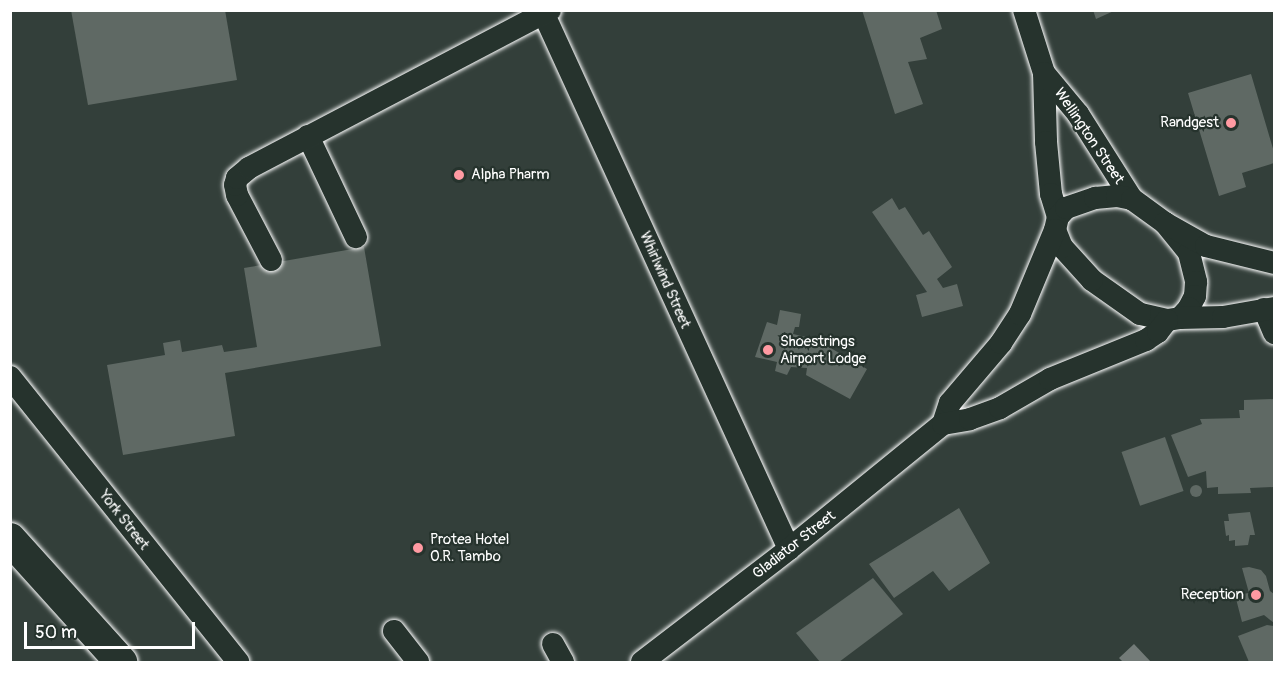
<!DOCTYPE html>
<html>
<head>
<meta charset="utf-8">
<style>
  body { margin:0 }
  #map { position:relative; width:1285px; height:673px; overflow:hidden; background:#333f3a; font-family:Pangolin,sans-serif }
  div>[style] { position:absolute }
  .water>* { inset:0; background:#737b78 }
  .building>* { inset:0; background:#5f6964; transform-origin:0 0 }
  .round { border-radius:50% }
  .roads { filter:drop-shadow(0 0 2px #fff) drop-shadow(0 0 2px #fff) }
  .minor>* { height:22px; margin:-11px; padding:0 11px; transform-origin:11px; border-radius:11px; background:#26332d }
  .highway>* { height:32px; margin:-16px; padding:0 16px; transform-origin:16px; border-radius:16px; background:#26332d }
  .dots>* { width:16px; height:16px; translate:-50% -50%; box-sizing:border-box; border:3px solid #26332d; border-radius:50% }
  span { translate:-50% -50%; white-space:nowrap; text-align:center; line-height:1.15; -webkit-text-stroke:4.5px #26332d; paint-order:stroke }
  .poi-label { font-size:15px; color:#fff }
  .right { translate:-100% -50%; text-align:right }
  .left { translate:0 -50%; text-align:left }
  .street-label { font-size:15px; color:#fff }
  .frame { position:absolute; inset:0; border:12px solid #fff; pointer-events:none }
  .scale { position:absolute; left:24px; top:622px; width:171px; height:27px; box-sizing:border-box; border:3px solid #fff; border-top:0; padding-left:8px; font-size:18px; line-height:21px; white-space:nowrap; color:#fff; -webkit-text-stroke:4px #26332d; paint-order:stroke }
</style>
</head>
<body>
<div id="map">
  <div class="water">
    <i style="clip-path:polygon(1134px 644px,1151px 662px,1123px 662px,1119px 658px)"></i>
  </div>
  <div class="building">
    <i style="clip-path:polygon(71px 10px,225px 10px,237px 80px,88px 105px)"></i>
    <i style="clip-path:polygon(862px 10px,936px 10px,942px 29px,920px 38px,927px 59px,908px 62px,923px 104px,895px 114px)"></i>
    <i style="clip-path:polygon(1093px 10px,1116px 10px,1096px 19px)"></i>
    <i style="clip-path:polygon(1251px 74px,1274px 152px,1274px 163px,1242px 173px,1246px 187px,1219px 196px,1188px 93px)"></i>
    <i style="clip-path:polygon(892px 198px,899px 210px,905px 207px,923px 235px,929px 231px,952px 267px,937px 279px,943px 288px,957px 284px,963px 306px,922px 317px,916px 295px,927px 292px,872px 212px)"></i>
    <i style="clip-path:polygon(364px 247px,381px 346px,225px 373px,235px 436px,123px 455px,107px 365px,165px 355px,163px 343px,180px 340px,182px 352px,222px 345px,224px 352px,257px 347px,244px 268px)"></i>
    <i style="clip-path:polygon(780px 310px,801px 314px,799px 327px,795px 327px,793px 334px,815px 339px,867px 369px,850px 399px,806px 375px,807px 368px,791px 367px,787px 375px,775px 371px,777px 362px,755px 357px,767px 322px,777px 325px)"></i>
    <i style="clip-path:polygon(1274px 399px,1274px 487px,1250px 488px,1251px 493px,1218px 494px,1218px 487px,1207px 488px,1206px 471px,1188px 477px,1171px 435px,1202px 424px,1200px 419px,1240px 418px,1239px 410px,1244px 410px,1244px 400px)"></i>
    <i style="left:1165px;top:437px;width:57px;height:46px;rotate:71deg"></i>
    <i class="round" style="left:1190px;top:485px;width:12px;height:12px"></i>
    <i style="clip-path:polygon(959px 508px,990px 563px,949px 591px,933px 571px,894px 598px,869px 564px)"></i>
    <i style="clip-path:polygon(1250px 512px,1255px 535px,1250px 535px,1248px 545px,1235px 546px,1235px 540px,1229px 541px,1229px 535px,1226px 536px,1224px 521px,1229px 521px,1228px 514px)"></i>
    <i style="clip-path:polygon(1249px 567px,1261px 570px,1266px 576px,1270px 591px,1274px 594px,1274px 623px,1264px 615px,1242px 622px,1235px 595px,1249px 593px,1242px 568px)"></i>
    <i style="clip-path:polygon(873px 578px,903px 614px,839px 662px,820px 662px,796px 633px)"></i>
    <i style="clip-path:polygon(1267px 625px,1274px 626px,1274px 662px,1249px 662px,1238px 636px)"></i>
  </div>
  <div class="roads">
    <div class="minor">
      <i style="left:542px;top:10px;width:593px;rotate:65.38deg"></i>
      <i style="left:1024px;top:10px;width:66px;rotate:72.4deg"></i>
      <i style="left:1044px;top:73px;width:69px;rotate:88.3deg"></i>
      <i style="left:1046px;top:142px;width:52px;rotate:84.5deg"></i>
      <i style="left:1051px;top:194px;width:24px;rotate:73deg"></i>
      <i style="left:1044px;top:73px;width:53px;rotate:50.3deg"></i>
      <i style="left:1078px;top:114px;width:101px;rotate:57.6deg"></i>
      <i style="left:308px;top:136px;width:112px;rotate:64.6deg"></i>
      <i style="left:1165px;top:223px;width:38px;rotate:51deg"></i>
      <i style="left:1189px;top:253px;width:30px;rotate:76deg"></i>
      <i style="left:1196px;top:282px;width:14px;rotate:94deg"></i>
      <i style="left:1195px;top:296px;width:13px;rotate:117deg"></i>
      <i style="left:1189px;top:308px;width:13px;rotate:132deg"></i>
      <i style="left:1180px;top:318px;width:13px;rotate:171deg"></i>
      <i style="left:1167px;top:320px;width:28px;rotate:-167deg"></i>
      <i style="left:1140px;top:314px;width:59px;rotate:-144.7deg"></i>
      <i style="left:1092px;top:280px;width:45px;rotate:-132.3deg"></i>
      <i style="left:1062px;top:247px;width:18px;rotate:-112deg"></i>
      <i style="left:1055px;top:230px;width:13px;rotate:-77deg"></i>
      <i style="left:1058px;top:217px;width:12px;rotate:-48deg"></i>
      <i style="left:1066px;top:208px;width:31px;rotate:-19deg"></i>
      <i style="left:1095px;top:198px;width:22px;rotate:-5deg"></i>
      <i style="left:1117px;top:196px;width:15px;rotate:11deg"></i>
      <i style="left:1132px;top:199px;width:41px;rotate:36deg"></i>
      <i style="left:1165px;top:223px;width:47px;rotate:29.3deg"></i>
      <i style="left:1206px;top:246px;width:70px;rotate:14deg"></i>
      <i style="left:271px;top:260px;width:73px;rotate:-117.6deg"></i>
      <i style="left:237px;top:195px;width:10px;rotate:-101deg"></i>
      <i style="left:235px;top:185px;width:7px;rotate:-74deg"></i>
      <i style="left:237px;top:178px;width:16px;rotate:-40deg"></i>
      <i style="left:249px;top:168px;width:340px;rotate:-27.7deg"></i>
      <i style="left:1264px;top:309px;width:26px;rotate:67deg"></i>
      <i style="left:1180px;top:318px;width:43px;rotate:-1.3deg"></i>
      <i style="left:1223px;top:317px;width:52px;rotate:-10deg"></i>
      <i style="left:10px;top:377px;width:365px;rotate:51.3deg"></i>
      <i style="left:943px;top:424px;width:22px;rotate:-72deg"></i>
      <i style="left:950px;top:403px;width:79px;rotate:-49.6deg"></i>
      <i style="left:1001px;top:343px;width:35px;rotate:-57deg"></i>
      <i style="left:1020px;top:314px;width:91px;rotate:-67.4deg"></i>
      <i style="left:394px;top:631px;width:39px;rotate:52deg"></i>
      <i style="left:553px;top:644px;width:21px;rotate:61deg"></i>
      <i style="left:642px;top:662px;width:185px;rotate:-37.5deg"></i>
      <i style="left:789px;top:549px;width:198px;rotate:-39.1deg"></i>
      <i style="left:943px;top:424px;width:27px;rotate:-10deg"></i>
      <i style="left:970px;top:419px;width:32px;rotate:-20deg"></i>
      <i style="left:1000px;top:408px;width:58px;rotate:-30.1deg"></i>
      <i style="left:1050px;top:379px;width:104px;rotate:-22.1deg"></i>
      <i style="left:1146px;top:340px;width:14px;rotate:-34deg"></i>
      <i style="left:1158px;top:332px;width:15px;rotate:-53deg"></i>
    </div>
    <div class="highway">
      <i style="left:10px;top:539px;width:166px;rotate:47.9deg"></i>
    </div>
  </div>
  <div class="dots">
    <i style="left:1231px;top:123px;background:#ff9aa2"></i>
    <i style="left:459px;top:175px;background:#ff9aa2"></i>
    <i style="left:768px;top:350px;background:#ff9aa2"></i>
    <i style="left:418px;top:548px;background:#ff9aa2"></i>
    <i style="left:1256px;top:595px;background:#ff9aa2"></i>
  </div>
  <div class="poi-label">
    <span class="right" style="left:1219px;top:123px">Randgest</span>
    <span class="left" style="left:471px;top:175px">Alpha Pharm</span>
    <span class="left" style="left:780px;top:350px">Shoestrings<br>Airport Lodge</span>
    <span class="left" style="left:430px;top:548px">Protea Hotel<br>O.R. Tambo</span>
    <span class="right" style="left:1244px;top:595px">Reception</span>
  </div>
  <div class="street-label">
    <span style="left:1089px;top:136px;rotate:56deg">Wellington Street</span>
    <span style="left:665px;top:280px;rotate:66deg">Whirlwind Street</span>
    <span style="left:124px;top:520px;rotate:52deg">York Street</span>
    <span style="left:794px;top:545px;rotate:-38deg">Gladiator Street</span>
  </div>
  <div class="frame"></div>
  <div class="scale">50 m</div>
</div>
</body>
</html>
